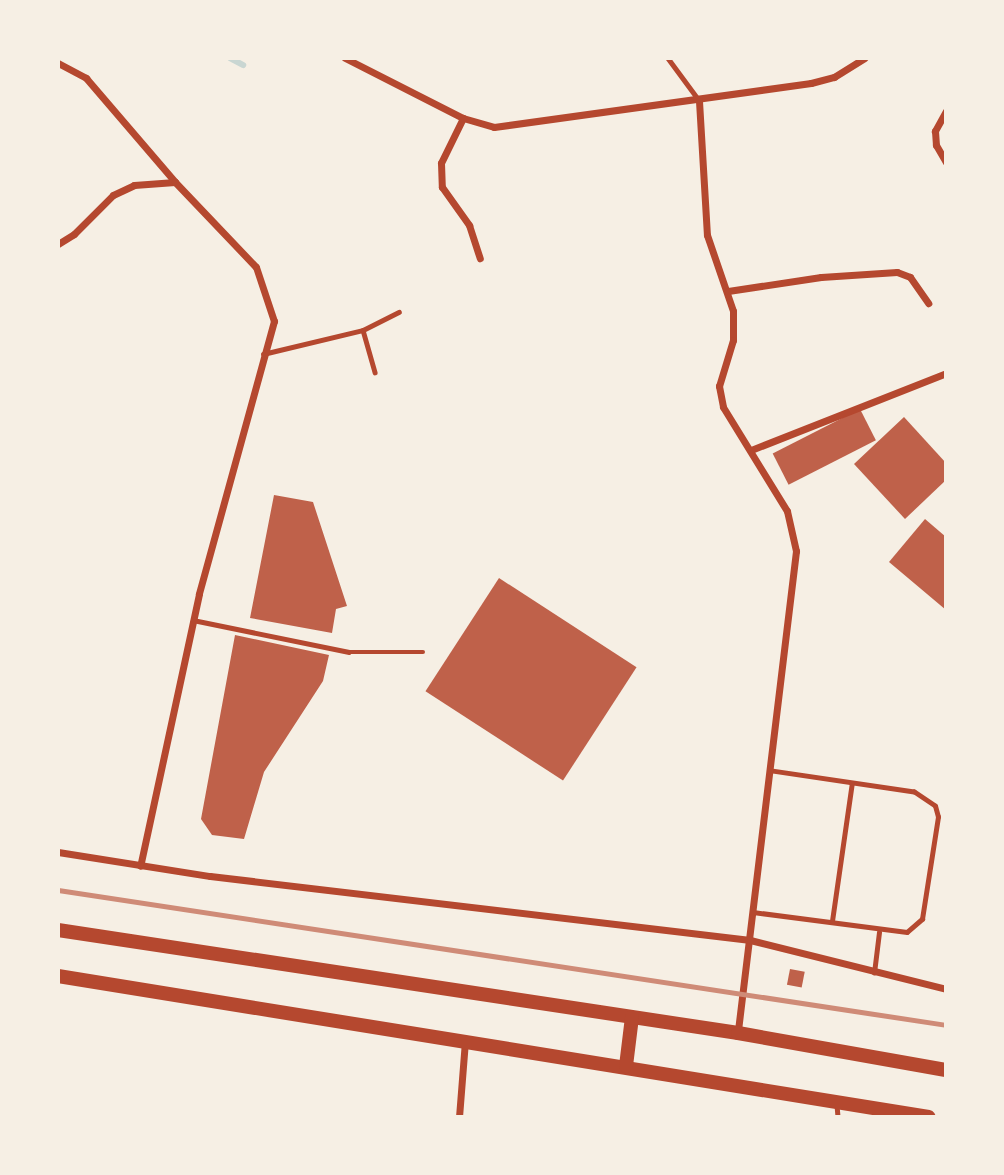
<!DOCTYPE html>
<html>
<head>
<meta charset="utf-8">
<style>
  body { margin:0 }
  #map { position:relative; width:1004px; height:1175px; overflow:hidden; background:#f6efe4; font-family:"Nunito Sans",sans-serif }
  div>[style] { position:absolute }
  .stream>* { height:6px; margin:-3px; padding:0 3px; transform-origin:3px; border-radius:3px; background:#c9d6d2 }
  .building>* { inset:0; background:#bf614a; transform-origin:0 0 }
  .service>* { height:4.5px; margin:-2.25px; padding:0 2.25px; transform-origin:2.25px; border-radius:2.25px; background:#b5482f }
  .minor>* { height:7px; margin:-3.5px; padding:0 3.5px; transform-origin:3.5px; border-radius:3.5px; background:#b5482f }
  .trunk>* { height:14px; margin:-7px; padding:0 7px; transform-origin:7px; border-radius:7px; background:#b5482f }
  .rail>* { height:5px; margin:-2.5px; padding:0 2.5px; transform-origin:2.5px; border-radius:2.5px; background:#cf8b77 }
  span { translate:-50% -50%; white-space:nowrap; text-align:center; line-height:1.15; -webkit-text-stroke:7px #f6efe4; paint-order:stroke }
  .frame { position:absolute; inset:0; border:60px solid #f6efe4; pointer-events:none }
</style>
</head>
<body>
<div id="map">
  <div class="stream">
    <i style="left:230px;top:58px;width:15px;rotate:28deg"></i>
  </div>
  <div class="building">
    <i style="left:860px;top:409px;width:35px;height:98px;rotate:63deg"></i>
    <i style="clip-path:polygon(904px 417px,946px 463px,946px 480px,905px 519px,854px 464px)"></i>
    <i style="clip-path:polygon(274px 495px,313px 502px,347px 606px,336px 609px,332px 633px,250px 618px)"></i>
    <i style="clip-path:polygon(925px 519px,946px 537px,946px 610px,889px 562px)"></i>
    <i style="left:499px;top:578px;width:164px;height:135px;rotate:33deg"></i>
    <i style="clip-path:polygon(235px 635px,329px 655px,323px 681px,264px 772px,244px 839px,212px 835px,201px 819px)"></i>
    <i style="left:790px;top:969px;width:15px;height:16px;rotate:11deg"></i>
  </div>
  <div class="service">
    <i style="left:668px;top:58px;width:52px;rotate:53.6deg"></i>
    <i style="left:363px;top:330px;width:44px;rotate:74.1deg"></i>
    <i style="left:263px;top:354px;width:103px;rotate:-13.5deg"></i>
    <i style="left:363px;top:330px;width:40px;rotate:-26.6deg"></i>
    <i style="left:193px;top:620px;width:159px;rotate:11.6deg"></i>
    <i style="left:349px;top:652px;width:74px"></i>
    <i style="left:753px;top:912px;width:155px;rotate:7.4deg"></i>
    <i style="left:907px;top:932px;width:20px;rotate:-41deg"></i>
    <i style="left:922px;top:919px;width:103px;rotate:-81.1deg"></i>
    <i style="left:938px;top:817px;width:11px;rotate:-105deg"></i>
    <i style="left:935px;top:806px;width:25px;rotate:-146deg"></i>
    <i style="left:914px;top:792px;width:144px;rotate:-171.6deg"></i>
    <i style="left:832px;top:921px;width:139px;rotate:-81.8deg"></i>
    <i style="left:874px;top:973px;width:41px;rotate:-83deg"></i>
    <i style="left:837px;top:1105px;width:12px;rotate:85deg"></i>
  </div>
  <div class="minor">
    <i style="left:345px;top:58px;width:132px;rotate:27deg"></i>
    <i style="left:463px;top:118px;width:32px;rotate:16deg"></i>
    <i style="left:494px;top:127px;width:320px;rotate:-7.9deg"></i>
    <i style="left:811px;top:83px;width:24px;rotate:-15deg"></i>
    <i style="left:834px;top:77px;width:36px;rotate:-32deg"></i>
    <i style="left:58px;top:63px;width:32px;rotate:28deg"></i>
    <i style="left:86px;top:78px;width:137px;rotate:49.4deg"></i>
    <i style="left:699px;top:101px;width:134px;rotate:86.6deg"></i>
    <i style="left:707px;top:235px;width:80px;rotate:71.1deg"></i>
    <i style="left:733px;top:311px;width:29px;rotate:90deg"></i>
    <i style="left:733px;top:340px;width:48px;rotate:106.9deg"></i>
    <i style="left:719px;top:386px;width:21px;rotate:79deg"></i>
    <i style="left:723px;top:407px;width:122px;rotate:58.4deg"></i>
    <i style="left:787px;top:511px;width:41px;rotate:77.3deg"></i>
    <i style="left:796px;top:551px;width:485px;rotate:96.9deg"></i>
    <i style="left:946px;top:111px;width:23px;rotate:119deg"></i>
    <i style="left:935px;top:131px;width:14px;rotate:86deg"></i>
    <i style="left:936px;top:145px;width:20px;rotate:60deg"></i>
    <i style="left:463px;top:118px;width:50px;rotate:116.1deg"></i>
    <i style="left:441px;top:163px;width:24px;rotate:88deg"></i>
    <i style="left:442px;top:187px;width:47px;rotate:54.6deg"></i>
    <i style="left:469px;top:225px;width:35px;rotate:72deg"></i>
    <i style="left:58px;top:244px;width:19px;rotate:-32deg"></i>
    <i style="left:74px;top:234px;width:55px;rotate:-45deg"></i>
    <i style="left:113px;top:195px;width:23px;rotate:-25deg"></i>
    <i style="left:134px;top:185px;width:41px;rotate:-4.2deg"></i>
    <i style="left:175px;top:182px;width:117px;rotate:46.4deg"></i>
    <i style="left:256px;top:267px;width:57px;rotate:71.6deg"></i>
    <i style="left:274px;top:321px;width:283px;rotate:105.4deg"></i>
    <i style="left:199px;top:594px;width:278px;rotate:102.2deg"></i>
    <i style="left:728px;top:291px;width:94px;rotate:-8.6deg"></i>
    <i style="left:821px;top:277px;width:76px;rotate:-3.8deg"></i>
    <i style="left:897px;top:272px;width:14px;rotate:21deg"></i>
    <i style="left:910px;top:277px;width:32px;rotate:55deg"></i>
    <i style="left:751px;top:450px;width:210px;rotate:-21.5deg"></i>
    <i style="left:58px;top:852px;width:154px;rotate:9deg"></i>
    <i style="left:210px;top:876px;width:544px;rotate:6.76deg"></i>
    <i style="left:750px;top:940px;width:202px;rotate:14deg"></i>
    <i style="left:459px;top:1117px;width:76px;rotate:-85.5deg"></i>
  </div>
  <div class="trunk">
    <i style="left:58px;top:930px;width:688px;rotate:8.61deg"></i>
    <i style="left:738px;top:1033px;width:211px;rotate:10.1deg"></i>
    <i style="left:58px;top:976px;width:882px;rotate:9.2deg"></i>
    <i style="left:626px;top:1066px;width:49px;rotate:-83deg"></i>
  </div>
  <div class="rail">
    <i style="left:58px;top:890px;width:898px;rotate:8.64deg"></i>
  </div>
  <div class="frame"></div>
</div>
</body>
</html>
